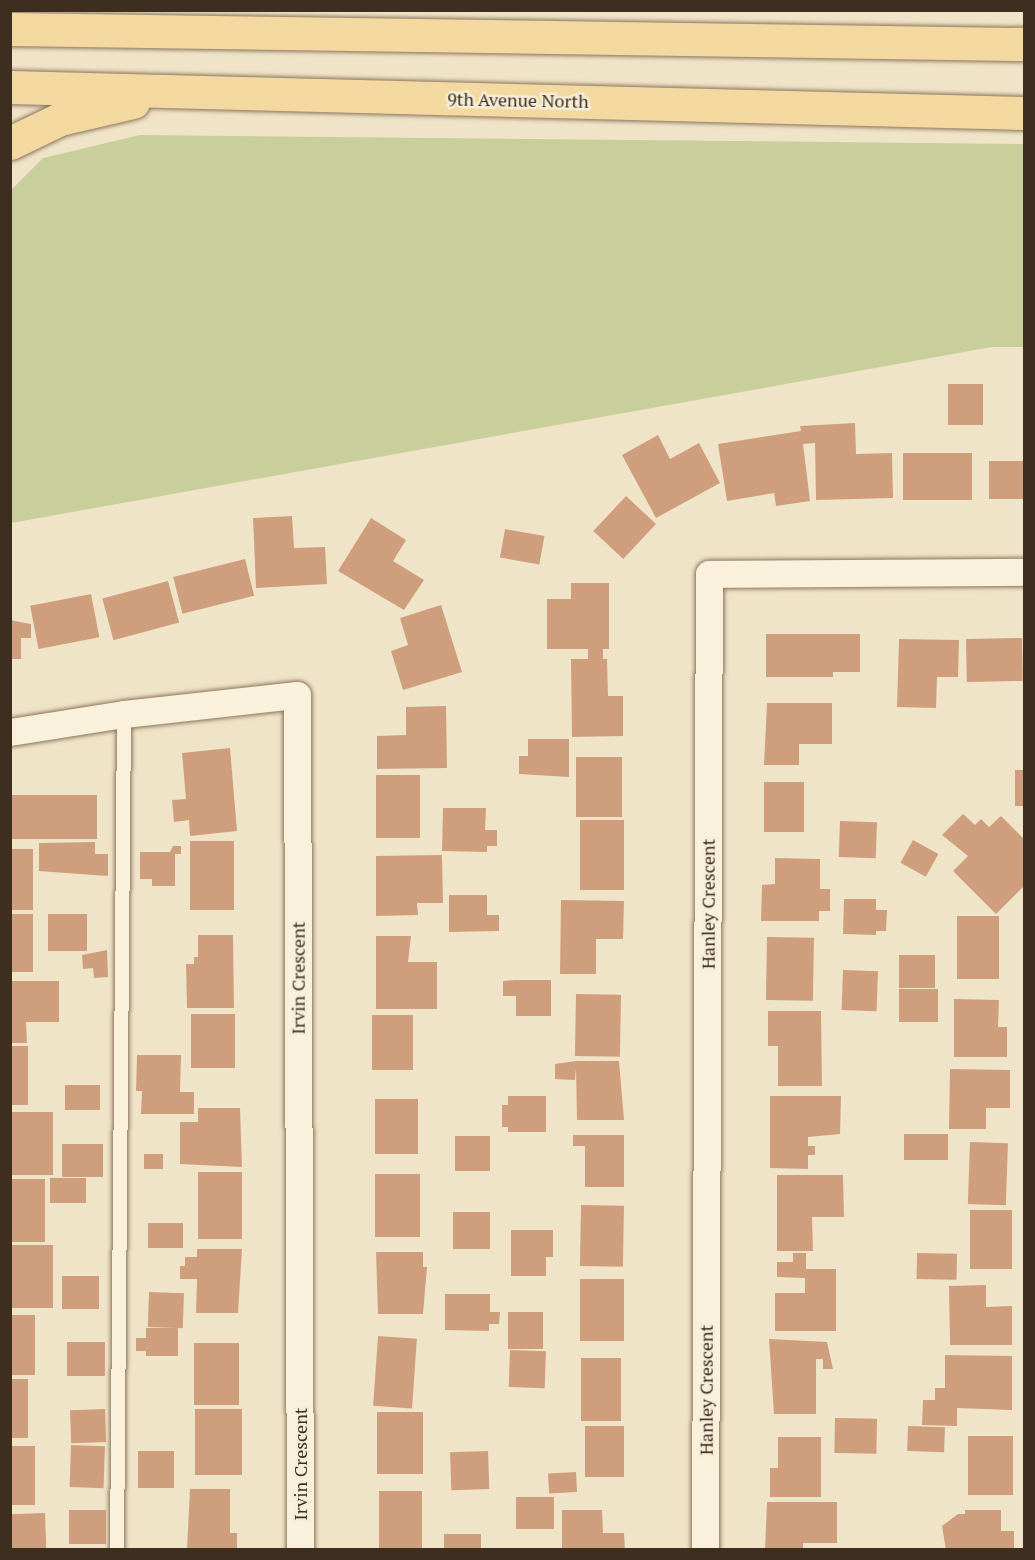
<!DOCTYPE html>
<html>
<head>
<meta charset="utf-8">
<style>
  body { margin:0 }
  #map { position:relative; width:1035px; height:1560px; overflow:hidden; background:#f0e4c8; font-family:"PT Serif",serif }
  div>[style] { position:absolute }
  .green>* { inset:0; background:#c9cf9b }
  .building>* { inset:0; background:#cf9f7d; transform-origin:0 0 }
  .roads { filter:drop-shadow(0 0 2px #8d765c) drop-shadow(0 0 2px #8d765c) }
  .lane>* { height:14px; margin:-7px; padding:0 7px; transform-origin:7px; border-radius:7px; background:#faf1dc }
  .street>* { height:27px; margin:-13.5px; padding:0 13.5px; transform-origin:13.5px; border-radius:13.5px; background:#faf1dc }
  .primary>* { height:33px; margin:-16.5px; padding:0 16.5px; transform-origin:16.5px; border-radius:16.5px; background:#f3d9a0 }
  span { translate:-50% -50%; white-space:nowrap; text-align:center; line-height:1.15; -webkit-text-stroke:5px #f7eed8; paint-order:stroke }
  .street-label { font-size:18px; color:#3d2e20 }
  .frame { position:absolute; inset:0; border:12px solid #3d2e20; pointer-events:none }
</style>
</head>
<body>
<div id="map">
  <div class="green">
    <i style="clip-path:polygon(140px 135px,1024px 144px,1024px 347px,992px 347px,11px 523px,11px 190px,43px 158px)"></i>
  </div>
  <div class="building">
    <i style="left:983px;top:384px;width:41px;height:35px;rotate:90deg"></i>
    <i style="clip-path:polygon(855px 423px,856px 454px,892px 453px,893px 498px,816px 500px,815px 443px,803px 444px,810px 501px,776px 506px,774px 493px,727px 501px,718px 444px,801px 431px,800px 426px)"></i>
    <i style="clip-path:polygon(658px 435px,670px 459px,699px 443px,720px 483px,656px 518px,622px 455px)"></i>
    <i style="left:903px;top:453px;width:69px;height:47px"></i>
    <i style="left:989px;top:461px;width:35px;height:38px"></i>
    <i style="left:626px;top:496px;width:41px;height:48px;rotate:43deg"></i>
    <i style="clip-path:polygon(292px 516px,294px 548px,325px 547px,327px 584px,256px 588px,253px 518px)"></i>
    <i style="clip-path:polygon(371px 518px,406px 540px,393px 561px,424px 580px,404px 610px,338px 571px)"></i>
    <i style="left:505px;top:529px;width:40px;height:29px;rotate:10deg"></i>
    <i style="left:245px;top:559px;width:38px;height:74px;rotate:76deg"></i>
    <i style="left:168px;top:581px;width:43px;height:68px;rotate:75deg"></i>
    <i style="clip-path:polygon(571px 583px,609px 583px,609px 649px,603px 649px,603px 659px,607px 659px,608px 696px,623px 696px,623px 736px,572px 737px,571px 659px,588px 659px,588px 649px,547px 649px,547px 599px,571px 599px)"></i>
    <i style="left:91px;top:594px;width:44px;height:62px;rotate:79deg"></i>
    <i style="clip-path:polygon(441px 605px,462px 672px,403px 690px,391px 651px,408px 645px,400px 618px)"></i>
    <i style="clip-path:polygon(10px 620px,31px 624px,31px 638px,21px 638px,21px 659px,10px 659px)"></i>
    <i style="clip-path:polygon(766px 634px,860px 634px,860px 672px,833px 672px,833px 677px,766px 677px)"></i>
    <i style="left:1022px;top:638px;width:43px;height:56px;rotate:89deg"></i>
    <i style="clip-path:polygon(899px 639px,959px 640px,958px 677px,937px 677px,936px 708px,897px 707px)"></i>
    <i style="clip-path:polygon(767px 703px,832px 703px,832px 744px,799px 744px,799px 765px,764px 765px)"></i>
    <i style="clip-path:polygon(446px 706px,447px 768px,377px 769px,377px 736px,406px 735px,406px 707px)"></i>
    <i style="clip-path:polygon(528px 739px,569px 739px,569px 777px,519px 774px,519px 756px,528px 756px)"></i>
    <i style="clip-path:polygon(230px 748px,237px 831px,190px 836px,189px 820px,174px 822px,172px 800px,186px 799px,182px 753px)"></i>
    <i style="left:576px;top:757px;width:46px;height:60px"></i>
    <i style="left:1015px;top:770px;width:9px;height:36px"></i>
    <i style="left:376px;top:775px;width:44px;height:63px"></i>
    <i style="left:804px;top:782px;width:50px;height:40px;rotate:90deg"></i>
    <i style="left:10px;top:795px;width:87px;height:44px"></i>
    <i style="clip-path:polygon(443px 808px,486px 808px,485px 830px,497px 830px,497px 846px,487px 846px,487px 852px,442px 851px)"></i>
    <i style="clip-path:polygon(963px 814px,975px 825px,981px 819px,989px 827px,1001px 816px,1024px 839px,1024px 886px,996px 914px,953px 871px,968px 856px,942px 835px)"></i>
    <i style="left:580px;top:820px;width:44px;height:70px"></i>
    <i style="left:840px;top:821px;width:37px;height:36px;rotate:2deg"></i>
    <i style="left:913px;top:840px;width:29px;height:26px;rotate:29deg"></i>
    <i style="left:190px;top:841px;width:44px;height:69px"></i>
    <i style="clip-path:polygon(95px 842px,95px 854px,108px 854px,108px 876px,39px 871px,39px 843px)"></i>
    <i style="clip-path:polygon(173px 846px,181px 846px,181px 854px,175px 854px,175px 886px,152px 886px,152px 879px,140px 879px,140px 852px,170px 852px)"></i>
    <i style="left:10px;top:849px;width:23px;height:61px"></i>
    <i style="clip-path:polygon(442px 855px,443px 903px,417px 903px,418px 915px,376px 916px,376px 856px)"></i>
    <i style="clip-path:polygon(775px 858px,820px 859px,820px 889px,830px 889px,830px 911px,819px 911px,819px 921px,761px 921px,762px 885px,775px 884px)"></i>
    <i style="clip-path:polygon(449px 895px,487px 895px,487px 915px,499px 915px,499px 931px,449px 932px)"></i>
    <i style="clip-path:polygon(844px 899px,876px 899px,876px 910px,887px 910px,886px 931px,876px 931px,876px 935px,843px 934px)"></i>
    <i style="clip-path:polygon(561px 900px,624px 901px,623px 939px,596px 939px,596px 974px,560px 974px)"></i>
    <i style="left:10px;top:914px;width:23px;height:58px"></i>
    <i style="left:48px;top:914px;width:39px;height:37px"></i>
    <i style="left:957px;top:916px;width:42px;height:63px"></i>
    <i style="clip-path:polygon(198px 935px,233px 935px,234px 1008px,187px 1008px,186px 964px,194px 964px,194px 957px,198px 957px)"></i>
    <i style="clip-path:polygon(376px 936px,411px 936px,408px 962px,437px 962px,437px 1009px,376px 1009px)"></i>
    <i style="left:767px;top:937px;width:47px;height:63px;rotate:1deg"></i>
    <i style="clip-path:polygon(107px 950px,108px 977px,94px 978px,93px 968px,83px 969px,82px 955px)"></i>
    <i style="left:899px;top:955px;width:36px;height:33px"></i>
    <i style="left:843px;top:970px;width:35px;height:40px;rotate:2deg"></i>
    <i style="clip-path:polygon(516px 980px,551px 980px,551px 1016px,516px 1016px,516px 996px,503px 996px,503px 981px)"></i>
    <i style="clip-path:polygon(10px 981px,59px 981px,59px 1022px,26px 1022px,27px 1043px,10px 1043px)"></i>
    <i style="left:899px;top:989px;width:39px;height:33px"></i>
    <i style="left:576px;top:994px;width:45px;height:62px;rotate:1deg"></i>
    <i style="clip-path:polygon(954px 999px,999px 1000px,998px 1027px,1007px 1027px,1007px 1057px,954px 1057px)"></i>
    <i style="clip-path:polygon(768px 1011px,821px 1011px,822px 1086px,778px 1086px,778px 1046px,768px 1046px)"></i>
    <i style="left:191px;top:1014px;width:44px;height:54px"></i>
    <i style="left:372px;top:1015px;width:41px;height:55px"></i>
    <i style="left:10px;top:1046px;width:18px;height:59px"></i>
    <i style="clip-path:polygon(137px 1055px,181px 1055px,180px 1092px,194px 1092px,194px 1114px,141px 1114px,142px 1091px,136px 1091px)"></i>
    <i style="clip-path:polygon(576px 1061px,619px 1061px,624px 1120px,577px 1120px,576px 1068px,575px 1080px,555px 1079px,555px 1064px)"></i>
    <i style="clip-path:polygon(950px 1069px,1010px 1070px,1010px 1108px,986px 1108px,986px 1129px,949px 1129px)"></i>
    <i style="left:65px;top:1085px;width:35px;height:25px"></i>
    <i style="clip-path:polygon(508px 1096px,546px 1096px,546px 1132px,508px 1132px,508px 1127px,502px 1127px,502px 1105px,508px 1105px)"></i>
    <i style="clip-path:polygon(770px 1096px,841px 1096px,840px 1134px,808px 1137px,808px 1146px,815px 1146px,815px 1155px,808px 1155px,808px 1169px,770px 1168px)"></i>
    <i style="left:375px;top:1099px;width:43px;height:55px"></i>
    <i style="clip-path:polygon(198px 1108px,240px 1108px,242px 1167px,180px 1164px,180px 1122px,198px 1122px)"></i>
    <i style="left:10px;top:1112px;width:43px;height:63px"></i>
    <i style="left:948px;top:1134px;width:26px;height:44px;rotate:90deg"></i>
    <i style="clip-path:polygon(573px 1135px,624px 1135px,624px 1187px,585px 1187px,585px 1146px,573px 1146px)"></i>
    <i style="left:455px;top:1136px;width:35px;height:35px"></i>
    <i style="left:970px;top:1142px;width:38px;height:62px;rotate:2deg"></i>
    <i style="left:62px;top:1144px;width:41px;height:33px"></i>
    <i style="left:144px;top:1154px;width:19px;height:15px"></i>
    <i style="left:198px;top:1172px;width:44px;height:67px"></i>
    <i style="left:375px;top:1174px;width:45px;height:63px"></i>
    <i style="clip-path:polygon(777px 1175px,843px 1175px,844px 1217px,812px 1217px,813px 1251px,777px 1251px)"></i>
    <i style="left:50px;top:1178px;width:36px;height:25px"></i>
    <i style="left:10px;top:1179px;width:35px;height:63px"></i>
    <i style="left:581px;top:1205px;width:43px;height:61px;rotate:1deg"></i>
    <i style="left:970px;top:1210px;width:42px;height:59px"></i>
    <i style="left:453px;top:1212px;width:37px;height:37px"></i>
    <i style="left:148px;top:1223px;width:35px;height:25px"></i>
    <i style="clip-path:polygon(511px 1230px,553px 1230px,553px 1257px,546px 1257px,546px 1276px,511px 1276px)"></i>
    <i style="left:53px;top:1245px;width:63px;height:43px;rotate:90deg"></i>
    <i style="clip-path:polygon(197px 1249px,242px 1249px,238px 1313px,196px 1313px,197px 1279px,180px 1279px,180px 1266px,185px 1266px,185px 1257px,197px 1257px)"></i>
    <i style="clip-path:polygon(376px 1252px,423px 1252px,423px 1267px,427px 1267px,423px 1314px,378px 1314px)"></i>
    <i style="clip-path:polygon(793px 1253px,806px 1253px,806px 1269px,836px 1269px,836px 1331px,775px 1331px,775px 1293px,805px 1293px,805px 1278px,777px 1277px,777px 1262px,793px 1262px)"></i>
    <i style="left:917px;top:1253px;width:40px;height:26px;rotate:1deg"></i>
    <i style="left:62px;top:1276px;width:37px;height:33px"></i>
    <i style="left:580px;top:1279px;width:44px;height:62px"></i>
    <i style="clip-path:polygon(986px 1285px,986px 1307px,1012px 1306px,1012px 1345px,950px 1345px,949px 1286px)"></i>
    <i style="left:149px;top:1292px;width:35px;height:35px;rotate:2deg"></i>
    <i style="clip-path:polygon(445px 1294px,490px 1294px,490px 1312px,500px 1312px,499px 1324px,489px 1324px,489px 1331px,445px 1330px)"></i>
    <i style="left:508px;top:1312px;width:35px;height:37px"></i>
    <i style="left:10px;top:1315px;width:25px;height:60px"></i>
    <i style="clip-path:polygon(146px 1328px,178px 1328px,178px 1356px,146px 1356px,146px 1351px,136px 1351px,136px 1338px,146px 1338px)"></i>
    <i style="left:378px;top:1336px;width:39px;height:70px;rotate:4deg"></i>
    <i style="clip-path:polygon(769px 1339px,827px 1342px,833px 1369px,823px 1369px,823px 1359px,816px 1359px,816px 1414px,774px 1414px)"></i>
    <i style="left:105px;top:1342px;width:34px;height:38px;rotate:90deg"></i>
    <i style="left:194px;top:1343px;width:45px;height:62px"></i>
    <i style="left:510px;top:1350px;width:36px;height:37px;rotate:2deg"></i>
    <i style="clip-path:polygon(945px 1355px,1012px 1356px,1012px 1410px,957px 1408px,957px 1426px,922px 1425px,923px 1400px,935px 1400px,935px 1388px,945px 1388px)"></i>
    <i style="left:581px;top:1358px;width:40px;height:63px"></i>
    <i style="left:10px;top:1379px;width:18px;height:59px"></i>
    <i style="left:105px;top:1409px;width:33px;height:35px;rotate:88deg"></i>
    <i style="left:195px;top:1409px;width:47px;height:66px"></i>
    <i style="left:377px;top:1412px;width:46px;height:62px"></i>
    <i style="left:835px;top:1418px;width:42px;height:35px;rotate:1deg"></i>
    <i style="left:585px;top:1426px;width:39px;height:51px"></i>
    <i style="left:908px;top:1426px;width:37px;height:25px;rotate:2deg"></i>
    <i style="left:968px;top:1436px;width:45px;height:59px"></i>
    <i style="clip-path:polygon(778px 1437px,821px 1437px,821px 1497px,770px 1497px,770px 1468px,778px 1468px)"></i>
    <i style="left:71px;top:1445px;width:34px;height:42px;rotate:2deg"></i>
    <i style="left:10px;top:1446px;width:25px;height:59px"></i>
    <i style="left:174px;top:1451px;width:37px;height:36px;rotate:90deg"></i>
    <i style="left:488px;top:1451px;width:38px;height:38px;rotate:88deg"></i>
    <i style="left:576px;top:1472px;width:20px;height:28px;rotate:87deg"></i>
    <i style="clip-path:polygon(190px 1489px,230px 1489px,230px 1533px,237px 1533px,237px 1550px,187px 1550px)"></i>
    <i style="left:379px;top:1491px;width:43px;height:59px"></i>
    <i style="left:516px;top:1497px;width:38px;height:32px"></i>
    <i style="clip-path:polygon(767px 1502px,837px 1502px,837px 1543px,803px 1543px,803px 1550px,765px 1550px)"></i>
    <i style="left:69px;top:1510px;width:37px;height:34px"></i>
    <i style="clip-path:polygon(562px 1510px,602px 1510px,603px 1533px,624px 1533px,625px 1550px,562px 1550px)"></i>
    <i style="clip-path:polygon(965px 1510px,1001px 1510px,1001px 1531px,1014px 1531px,1014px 1550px,946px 1550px,942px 1526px,958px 1514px,965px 1514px)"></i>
    <i style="left:45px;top:1513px;width:37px;height:35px;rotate:88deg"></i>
    <i style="left:444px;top:1534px;width:37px;height:16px"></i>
  </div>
  <div class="roads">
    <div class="lane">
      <i style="left:117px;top:1550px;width:836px;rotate:-89.52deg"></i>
    </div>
    <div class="street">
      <i style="left:10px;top:732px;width:115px;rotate:-9deg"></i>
      <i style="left:124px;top:714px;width:174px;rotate:-6.3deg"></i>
      <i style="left:297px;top:695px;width:855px;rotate:89.8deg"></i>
      <i style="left:705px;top:1550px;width:976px;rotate:-89.77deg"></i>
      <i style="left:709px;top:574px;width:315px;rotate:-0.4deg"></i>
    </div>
    <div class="primary">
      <i style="left:10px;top:29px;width:1014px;rotate:0.85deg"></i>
      <i style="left:10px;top:87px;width:1014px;rotate:1.47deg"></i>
      <i style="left:10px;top:143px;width:55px;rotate:-25.6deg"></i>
      <i style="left:60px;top:119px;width:75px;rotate:-13.1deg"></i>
    </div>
  </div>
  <div class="street-label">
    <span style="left:518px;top:100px;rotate:1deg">9th Avenue North</span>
    <span style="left:708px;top:904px;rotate:-90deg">Hanley Crescent</span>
    <span style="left:298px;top:978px;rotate:-90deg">Irvin Crescent</span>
    <span style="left:706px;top:1390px;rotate:-90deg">Hanley Crescent</span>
    <span style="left:300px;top:1464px;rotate:-90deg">Irvin Crescent</span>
  </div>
  <div class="frame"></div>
</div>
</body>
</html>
